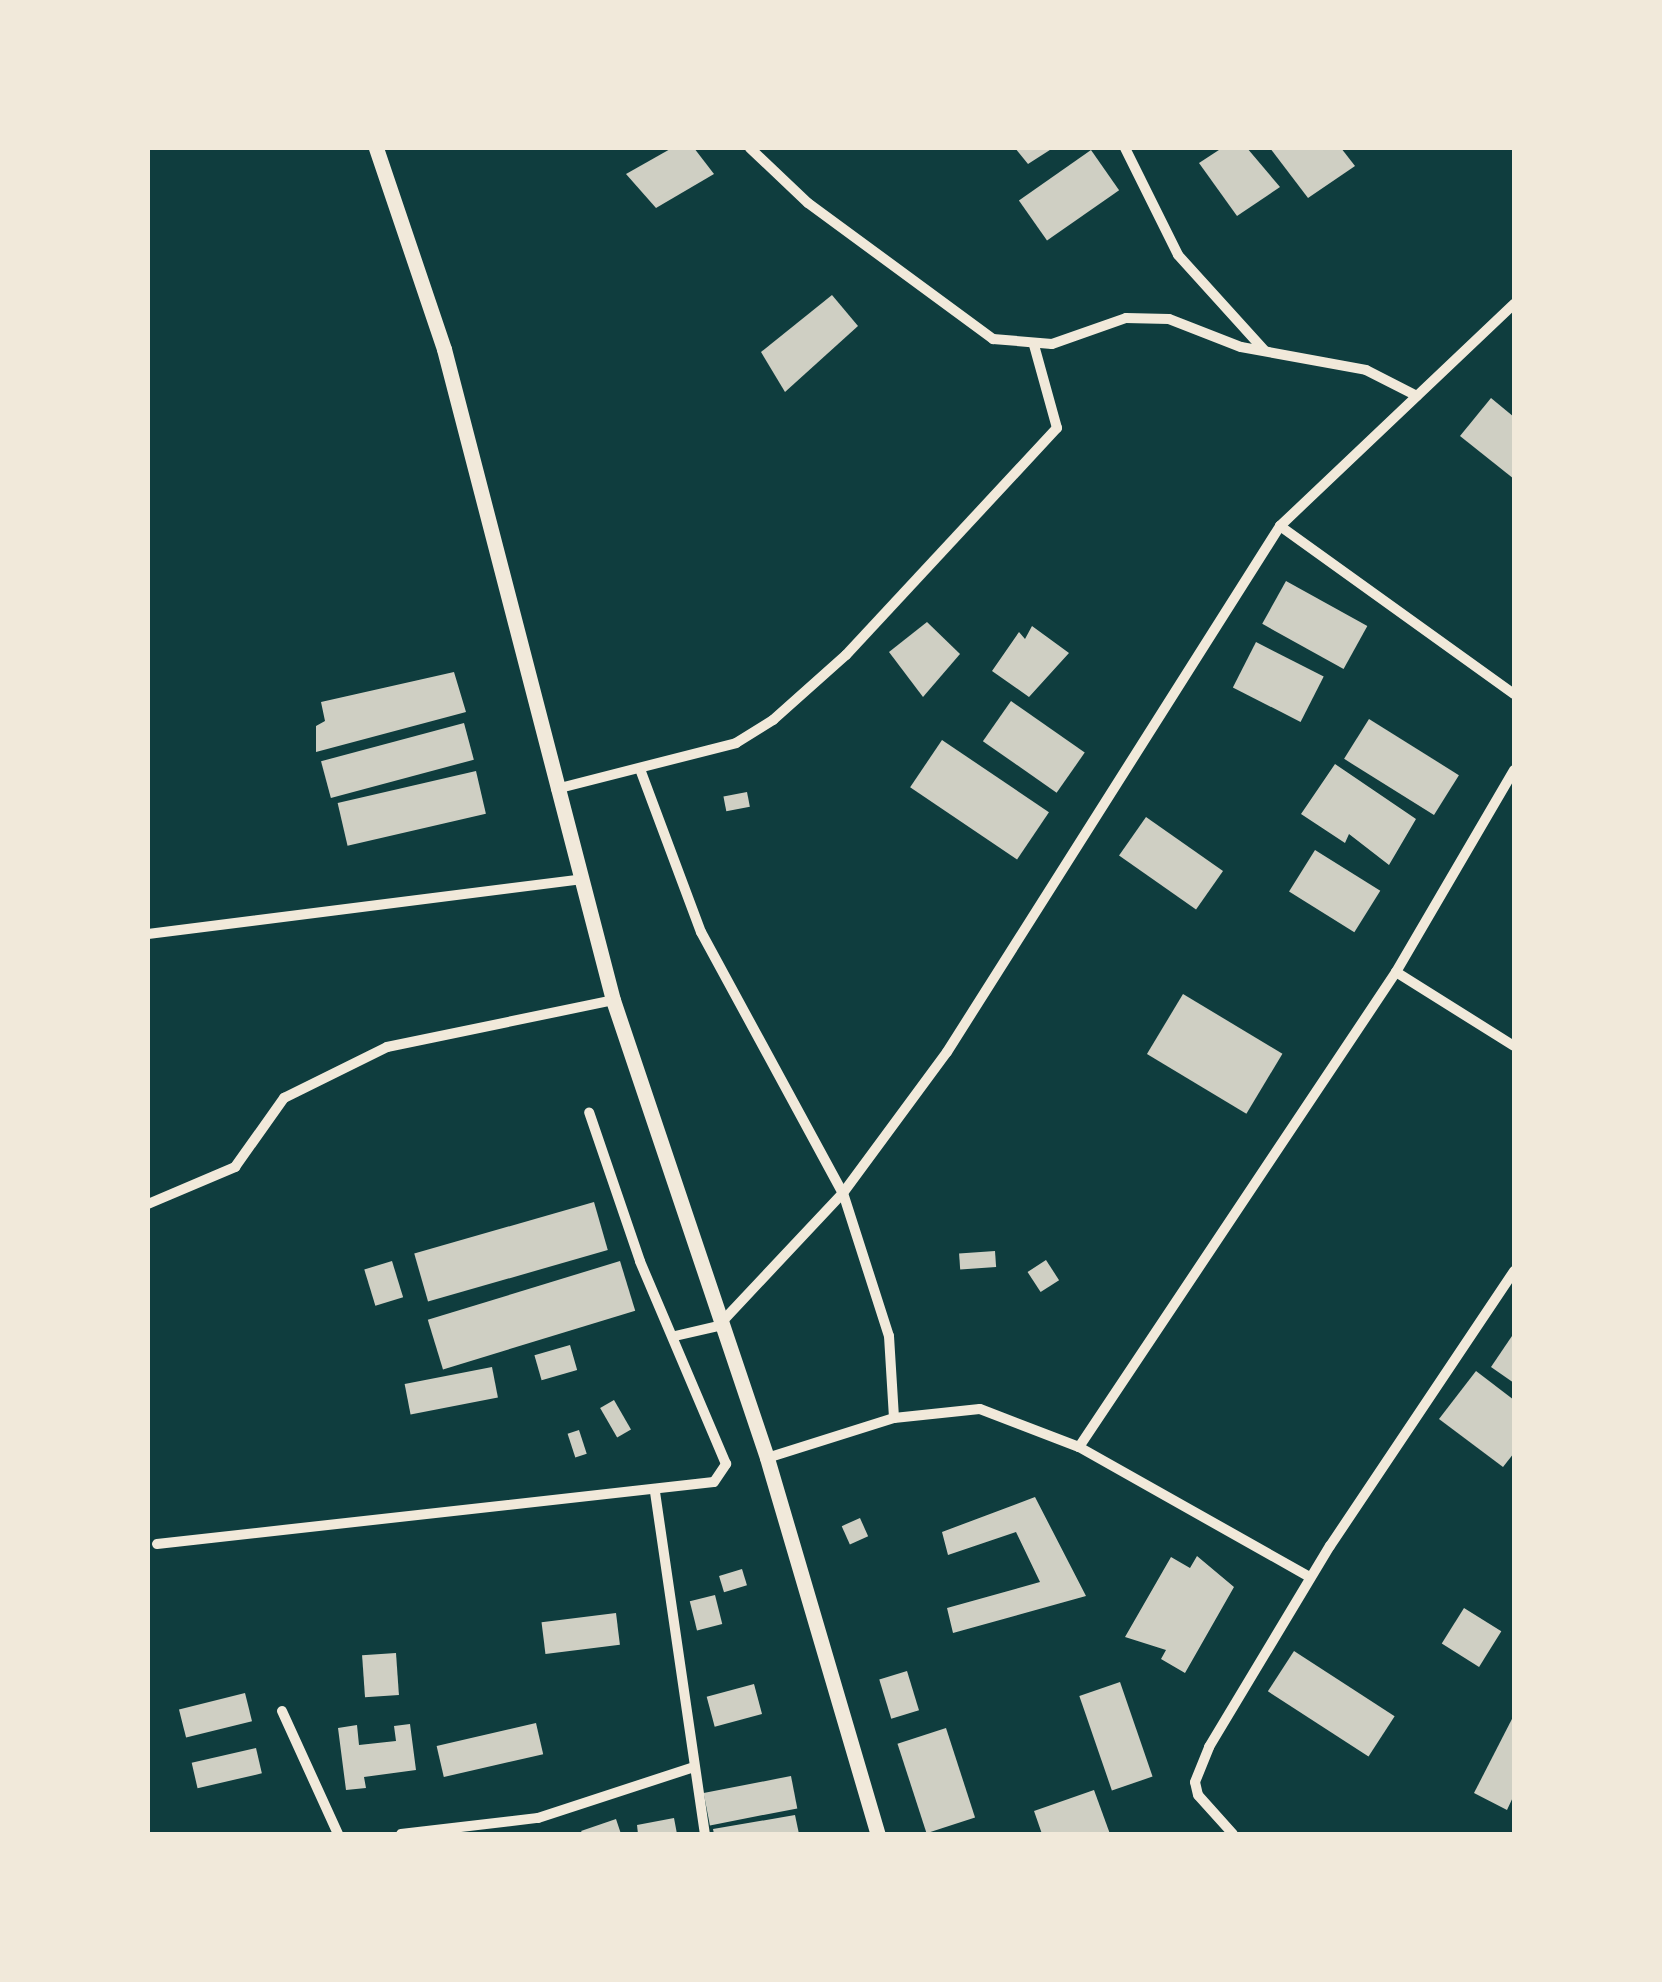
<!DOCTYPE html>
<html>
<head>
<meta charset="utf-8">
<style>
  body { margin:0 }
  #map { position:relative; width:1662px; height:1982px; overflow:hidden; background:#0f3d3e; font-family:"Work Sans",sans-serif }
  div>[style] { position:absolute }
  .building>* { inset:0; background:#cfcfc3; transform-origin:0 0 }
  .minor>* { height:10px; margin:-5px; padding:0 5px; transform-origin:5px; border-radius:5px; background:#f1e9da }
  .tertiary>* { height:15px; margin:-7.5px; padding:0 7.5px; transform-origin:7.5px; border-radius:7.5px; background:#f1e9da }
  span { translate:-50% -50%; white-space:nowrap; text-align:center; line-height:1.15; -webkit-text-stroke:8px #f1e9da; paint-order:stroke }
  .frame { position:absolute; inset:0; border:150px solid #f1e9da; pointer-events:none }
</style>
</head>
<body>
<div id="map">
  <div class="building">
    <i style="clip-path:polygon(672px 148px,694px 148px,714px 174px,656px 208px,626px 174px)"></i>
    <i style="clip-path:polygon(1015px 148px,1053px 148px,1028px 164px)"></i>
    <i style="clip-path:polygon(1222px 148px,1247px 148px,1280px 187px,1237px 216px,1199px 163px)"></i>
    <i style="clip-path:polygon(1270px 148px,1341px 148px,1355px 166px,1308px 198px)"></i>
    <i style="left:1091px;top:150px;width:49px;height:88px;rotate:55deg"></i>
    <i style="clip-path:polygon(832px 295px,858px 326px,785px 392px,761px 352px)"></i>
    <i style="clip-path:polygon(1491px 398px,1514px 417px,1514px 479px,1460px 436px)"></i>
    <i style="left:1286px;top:581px;width:93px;height:49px;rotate:29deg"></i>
    <i style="clip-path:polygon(927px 622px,960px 654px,923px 697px,889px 652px)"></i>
    <i style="clip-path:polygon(1032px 626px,1069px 653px,1029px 697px,992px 671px,1019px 632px,1025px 639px)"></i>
    <i style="left:1256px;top:642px;width:76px;height:51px;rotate:27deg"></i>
    <i style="clip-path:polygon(454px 672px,466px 712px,316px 752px,316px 726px,325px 721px,321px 702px)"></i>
    <i style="left:1011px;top:701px;width:90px;height:49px;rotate:35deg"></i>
    <i style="left:1369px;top:719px;width:106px;height:47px;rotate:32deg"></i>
    <i style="left:464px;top:723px;width:38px;height:148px;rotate:75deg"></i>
    <i style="left:942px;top:740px;width:129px;height:57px;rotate:34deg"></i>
    <i style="clip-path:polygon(1335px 764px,1416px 819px,1389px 865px,1349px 834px,1345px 843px,1301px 814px)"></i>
    <i style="left:476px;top:771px;width:44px;height:142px;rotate:77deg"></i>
    <i style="left:747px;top:792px;width:15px;height:24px;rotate:79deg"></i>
    <i style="left:1146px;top:817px;width:94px;height:47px;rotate:35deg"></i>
    <i style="left:1315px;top:850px;width:77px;height:49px;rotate:32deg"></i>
    <i style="left:1183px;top:994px;width:116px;height:70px;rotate:31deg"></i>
    <i style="left:594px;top:1202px;width:50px;height:187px;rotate:74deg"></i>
    <i style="left:995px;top:1251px;width:16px;height:36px;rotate:86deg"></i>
    <i style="left:1046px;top:1260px;width:24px;height:22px;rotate:57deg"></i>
    <i style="left:392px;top:1261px;width:38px;height:29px;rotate:73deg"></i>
    <i style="left:620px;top:1261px;width:52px;height:201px;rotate:73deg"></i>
    <i style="clip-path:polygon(1514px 1333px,1514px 1383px,1491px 1367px)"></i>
    <i style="left:570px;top:1345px;width:26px;height:37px;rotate:74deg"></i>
    <i style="left:492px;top:1367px;width:31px;height:89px;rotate:79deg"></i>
    <i style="clip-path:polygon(1476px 1371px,1514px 1400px,1514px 1453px,1503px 1467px,1439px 1419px)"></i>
    <i style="left:614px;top:1400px;width:34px;height:16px;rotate:60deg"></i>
    <i style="left:579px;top:1430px;width:25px;height:12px;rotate:72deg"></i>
    <i style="clip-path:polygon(1035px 1497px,1086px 1596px,953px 1633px,947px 1608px,1040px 1582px,1016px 1532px,948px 1555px,942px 1532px)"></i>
    <i style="left:860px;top:1518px;width:20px;height:20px;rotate:66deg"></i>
    <i style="clip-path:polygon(1197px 1556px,1234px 1587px,1185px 1673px,1161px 1659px,1166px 1650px,1125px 1637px,1171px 1557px,1190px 1568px)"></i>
    <i style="left:742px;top:1569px;width:17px;height:24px;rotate:73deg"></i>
    <i style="left:715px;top:1595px;width:30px;height:26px;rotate:76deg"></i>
    <i style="left:1464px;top:1608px;width:44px;height:42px;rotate:32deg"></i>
    <i style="left:616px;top:1613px;width:32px;height:75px;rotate:83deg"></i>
    <i style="left:1294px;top:1651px;width:120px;height:48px;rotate:33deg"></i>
    <i style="left:396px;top:1653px;width:42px;height:34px;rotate:86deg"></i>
    <i style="left:907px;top:1671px;width:41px;height:29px;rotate:73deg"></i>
    <i style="left:1120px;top:1682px;width:100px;height:43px;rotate:71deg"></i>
    <i style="left:754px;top:1684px;width:31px;height:49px;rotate:75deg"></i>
    <i style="left:245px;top:1693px;width:29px;height:68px;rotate:76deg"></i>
    <i style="clip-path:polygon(1514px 1715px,1514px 1795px,1507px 1810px,1474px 1793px)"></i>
    <i style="left:536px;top:1723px;width:32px;height:102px;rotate:77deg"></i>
    <i style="clip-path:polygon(410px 1724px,416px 1770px,364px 1777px,366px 1788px,346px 1790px,338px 1728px,357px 1725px,359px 1745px,396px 1741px,394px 1726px)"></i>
    <i style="left:946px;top:1728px;width:94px;height:51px;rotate:72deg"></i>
    <i style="left:256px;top:1748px;width:26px;height:66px;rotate:77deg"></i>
    <i style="left:791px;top:1776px;width:33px;height:89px;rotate:79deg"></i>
    <i style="clip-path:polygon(1094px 1790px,1110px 1834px,1042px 1834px,1034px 1811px)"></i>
    <i style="clip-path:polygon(795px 1815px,799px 1834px,714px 1834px,713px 1829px)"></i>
    <i style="clip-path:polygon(674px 1818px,677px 1834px,638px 1834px,637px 1825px)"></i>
    <i style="clip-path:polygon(616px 1819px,621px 1834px,583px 1834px,581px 1831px)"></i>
  </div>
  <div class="minor">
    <i style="left:750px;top:148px;width:80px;rotate:43.5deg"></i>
    <i style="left:808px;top:203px;width:230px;rotate:36.3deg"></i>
    <i style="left:993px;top:339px;width:59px;rotate:4.8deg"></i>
    <i style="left:1052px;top:344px;width:78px;rotate:-19.4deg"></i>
    <i style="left:1126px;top:318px;width:43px;rotate:1.3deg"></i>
    <i style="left:1169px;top:319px;width:77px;rotate:21.3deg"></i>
    <i style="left:1241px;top:347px;width:127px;rotate:10.4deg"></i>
    <i style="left:1366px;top:370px;width:57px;rotate:27deg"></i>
    <i style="left:1125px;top:148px;width:119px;rotate:63.6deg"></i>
    <i style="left:1178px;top:255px;width:128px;rotate:47.8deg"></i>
    <i style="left:1280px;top:526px;width:288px;rotate:35.7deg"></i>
    <i style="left:640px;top:769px;width:174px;rotate:69.5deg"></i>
    <i style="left:701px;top:932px;width:297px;rotate:61.5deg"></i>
    <i style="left:843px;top:1193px;width:150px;rotate:72.2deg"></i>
    <i style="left:889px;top:1336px;width:82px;rotate:86.5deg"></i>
    <i style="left:556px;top:789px;width:186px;rotate:-14.3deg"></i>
    <i style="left:736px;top:743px;width:44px;rotate:-31.9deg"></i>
    <i style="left:773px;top:720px;width:98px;rotate:-41.7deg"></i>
    <i style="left:846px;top:655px;width:310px;rotate:-47.1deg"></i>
    <i style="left:1057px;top:428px;width:86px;rotate:-105.5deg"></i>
    <i style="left:148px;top:934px;width:432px;rotate:-7.2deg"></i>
    <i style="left:1396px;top:972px;width:139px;rotate:32.1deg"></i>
    <i style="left:148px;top:1204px;width:95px;rotate:-23deg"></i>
    <i style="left:235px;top:1167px;width:85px;rotate:-54.6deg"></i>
    <i style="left:284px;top:1098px;width:115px;rotate:-26.3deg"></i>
    <i style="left:387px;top:1047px;width:231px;rotate:-11.7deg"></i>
    <i style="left:675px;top:1336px;width:44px;rotate:-13.1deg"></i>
    <i style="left:718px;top:1326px;width:183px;rotate:-46.8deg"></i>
    <i style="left:843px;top:1193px;width:175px;rotate:-53.6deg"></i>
    <i style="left:947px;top:1052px;width:623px;rotate:-57.66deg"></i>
    <i style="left:1280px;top:526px;width:323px;rotate:-43.5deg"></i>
    <i style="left:1079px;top:1447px;width:571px;rotate:-56.28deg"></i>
    <i style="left:1396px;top:972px;width:234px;rotate:-59.7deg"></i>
    <i style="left:767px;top:1458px;width:133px;rotate:-17.5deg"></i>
    <i style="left:894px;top:1418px;width:86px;rotate:-6deg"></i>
    <i style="left:980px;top:1409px;width:106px;rotate:21deg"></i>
    <i style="left:1079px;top:1447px;width:265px;rotate:29.4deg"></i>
    <i style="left:655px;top:1492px;width:346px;rotate:81.7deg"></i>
    <i style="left:157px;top:1544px;width:560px;rotate:-6.35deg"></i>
    <i style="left:714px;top:1482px;width:22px;rotate:-56deg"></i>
    <i style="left:726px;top:1464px;width:220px;rotate:-113deg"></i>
    <i style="left:640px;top:1261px;width:157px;rotate:-108.9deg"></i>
    <i style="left:282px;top:1711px;width:135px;rotate:65.5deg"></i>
    <i style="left:401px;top:1834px;width:138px;rotate:-6.7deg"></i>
    <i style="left:538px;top:1818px;width:161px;rotate:-18.1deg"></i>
    <i style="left:1233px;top:1834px;width:52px;rotate:-131.9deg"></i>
    <i style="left:1198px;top:1795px;width:13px;rotate:-103deg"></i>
    <i style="left:1195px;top:1782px;width:38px;rotate:-68deg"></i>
    <i style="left:1209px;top:1747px;width:235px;rotate:-59deg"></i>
    <i style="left:1330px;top:1546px;width:331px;rotate:-56.2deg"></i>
  </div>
  <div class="tertiary">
    <i style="left:376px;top:148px;width:212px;rotate:71.3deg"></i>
    <i style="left:444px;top:349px;width:673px;rotate:75.45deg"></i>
    <i style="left:613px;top:1000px;width:483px;rotate:71.4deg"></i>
    <i style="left:767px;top:1458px;width:392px;rotate:73.6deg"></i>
  </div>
  <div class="frame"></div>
</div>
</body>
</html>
